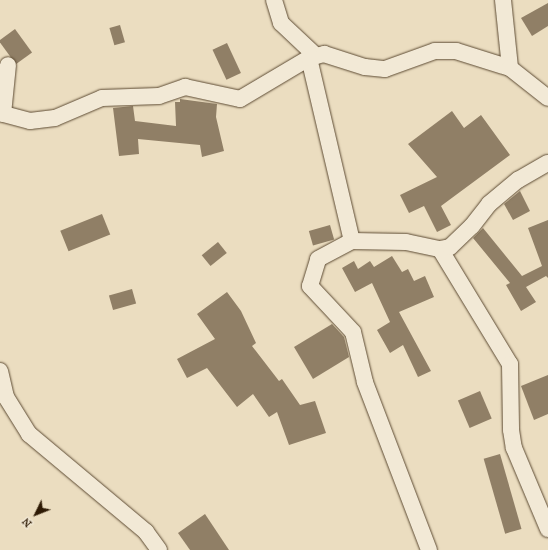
<!DOCTYPE html>
<html>
<head>
<meta charset="utf-8">
<style>
  body { margin:0 }
  #map { position:relative; width:548px; height:550px; overflow:hidden; background:#ebddc0; font-family:"IM FELL French Canon",serif }
  div>[style] { position:absolute }
  .building>* { inset:0; background:#907f66; transform-origin:0 0 }
  .roads { filter:drop-shadow(0 0 1px #5d4b33) drop-shadow(0 0 1px #5d4b33) }
  .minor>* { height:16px; margin:-8px; padding:0 8px; transform-origin:8px; border-radius:8px; background:#f2e9d6 }
  span { translate:-50% -50%; white-space:nowrap; text-align:center; line-height:1.15; -webkit-text-stroke:3px #f2e9d6; paint-order:stroke }
  .north { position:absolute; left:16px; top:494px; width:40px; height:40px; -webkit-text-stroke:3px #f2e9d6; paint-order:stroke; rotate:227deg; font-size:11px; font-weight:700; line-height:16px; text-align:center; color:#2e1a04 }
  .north::after { content:''; display:block; margin:auto; width:14px; height:18px; background:#2e1a04; clip-path:polygon(50% 0,100% 100%,50% 72%,0 100%) }
</style>
</head>
<body>
<div id="map">
  <div class="building">
    <i style="clip-path:polygon(548px 3px,548px 26px,532px 36px,521px 18px)"></i>
    <i style="left:120px;top:25px;width:18px;height:11px;rotate:74deg"></i>
    <i style="left:15px;top:29px;width:29px;height:20px;rotate:54deg"></i>
    <i style="left:227px;top:43px;width:33px;height:16px;rotate:65deg"></i>
    <i style="clip-path:polygon(180px 99px,217px 104px,216px 117px,224px 151px,202px 157px,200px 145px,138px 139px,139px 154px,119px 156px,113px 108px,133px 106px,135px 121px,176px 126px,175px 102px,180px 102px)"></i>
    <i style="clip-path:polygon(452px 111px,464px 128px,481px 115px,510px 155px,441px 206px,451px 225px,437px 232px,424px 206px,409px 213px,400px 195px,437px 177px,408px 144px)"></i>
    <i style="clip-path:polygon(520px 191px,530px 211px,513px 220px,504px 204px)"></i>
    <i style="left:102px;top:214px;width:22px;height:45px;rotate:68deg"></i>
    <i style="clip-path:polygon(548px 220px,548px 278px,546px 276px,526px 287px,536px 302px,521px 311px,506px 285px,510px 283px,473px 238px,483px 228px,522px 276px,542px 266px,528px 228px)"></i>
    <i style="left:330px;top:225px;width:15px;height:22px;rotate:74deg"></i>
    <i style="left:218px;top:242px;width:14px;height:21px;rotate:51deg"></i>
    <i style="clip-path:polygon(392px 256px,402px 272px,408px 269px,414px 281px,425px 276px,434px 297px,399px 312px,431px 371px,418px 377px,403px 345px,390px 353px,377px 330px,390px 322px,372px 283px,355px 292px,342px 268px,354px 261px,358px 269px,370px 261px,374px 267px)"></i>
    <i style="left:132px;top:289px;width:15px;height:24px;rotate:74deg"></i>
    <i style="clip-path:polygon(227px 292px,241px 311px,256px 343px,252px 346px,279px 381px,282px 379px,300px 405px,315px 401px,326px 433px,289px 445px,277px 412px,269px 417px,253px 394px,237px 407px,207px 368px,187px 378px,177px 359px,215px 339px,197px 314px)"></i>
    <i style="clip-path:polygon(332px 324px,344px 337px,349px 357px,313px 379px,294px 347px)"></i>
    <i style="clip-path:polygon(548px 375px,548px 414px,534px 420px,521px 386px)"></i>
    <i style="left:480px;top:391px;width:30px;height:24px;rotate:67deg"></i>
    <i style="left:500px;top:454px;width:78px;height:17px;rotate:74deg"></i>
    <i style="clip-path:polygon(205px 514px,229px 550px,190px 550px,178px 533px)"></i>
  </div>
  <div class="roads">
    <div class="minor">
      <i style="left:274px;top:0;width:24px;rotate:73deg"></i>
      <i style="left:281px;top:23px;width:48px;rotate:43.3deg"></i>
      <i style="left:503px;top:0;width:68px;rotate:84.1deg"></i>
      <i style="left:309px;top:58px;width:188px;rotate:76.8deg"></i>
      <i style="left:0;top:113px;width:31px;rotate:15deg"></i>
      <i style="left:30px;top:121px;width:25px;rotate:-7deg"></i>
      <i style="left:55px;top:118px;width:51px;rotate:-23.1deg"></i>
      <i style="left:102px;top:98px;width:57px;rotate:-2deg"></i>
      <i style="left:159px;top:96px;width:28px;rotate:-19deg"></i>
      <i style="left:185px;top:87px;width:56px;rotate:12.3deg"></i>
      <i style="left:240px;top:99px;width:80px;rotate:-30.7deg"></i>
      <i style="left:309px;top:58px;width:16px;rotate:-15deg"></i>
      <i style="left:324px;top:54px;width:43px;rotate:17.6deg"></i>
      <i style="left:365px;top:67px;width:20px;rotate:6deg"></i>
      <i style="left:385px;top:69px;width:53px;rotate:-19.8deg"></i>
      <i style="left:435px;top:51px;width:21px"></i>
      <i style="left:456px;top:51px;width:57px;rotate:17.5deg"></i>
      <i style="left:510px;top:68px;width:48px;rotate:38.3deg"></i>
      <i style="left:3px;top:114px;width:49px;rotate:-84.2deg"></i>
      <i style="left:440px;top:249px;width:135px;rotate:58.7deg"></i>
      <i style="left:510px;top:364px;width:66px;rotate:89.1deg"></i>
      <i style="left:511px;top:430px;width:18px;rotate:81deg"></i>
      <i style="left:514px;top:448px;width:88px;rotate:67.2deg"></i>
      <i style="left:0;top:371px;width:27px;rotate:77deg"></i>
      <i style="left:6px;top:397px;width:44px;rotate:58.1deg"></i>
      <i style="left:29px;top:434px;width:153px;rotate:39.9deg"></i>
      <i style="left:146px;top:532px;width:22px;rotate:54deg"></i>
      <i style="left:429px;top:550px;width:180px;rotate:-110.9deg"></i>
      <i style="left:365px;top:382px;width:51px;rotate:-103.5deg"></i>
      <i style="left:353px;top:332px;width:63px;rotate:-133.1deg"></i>
      <i style="left:310px;top:286px;width:28px;rotate:-73deg"></i>
      <i style="left:318px;top:259px;width:38px;rotate:-28deg"></i>
      <i style="left:352px;top:241px;width:54px;rotate:1.1deg"></i>
      <i style="left:406px;top:242px;width:35px;rotate:12deg"></i>
      <i style="left:440px;top:249px;width:10px;rotate:-11deg"></i>
      <i style="left:450px;top:247px;width:30px;rotate:-44deg"></i>
      <i style="left:472px;top:226px;width:28px;rotate:-52deg"></i>
      <i style="left:489px;top:204px;width:38px;rotate:-40deg"></i>
      <i style="left:518px;top:180px;width:34px;rotate:-30deg"></i>
    </div>
  </div>
  <div class="north">N</div>
</div>
</body>
</html>
